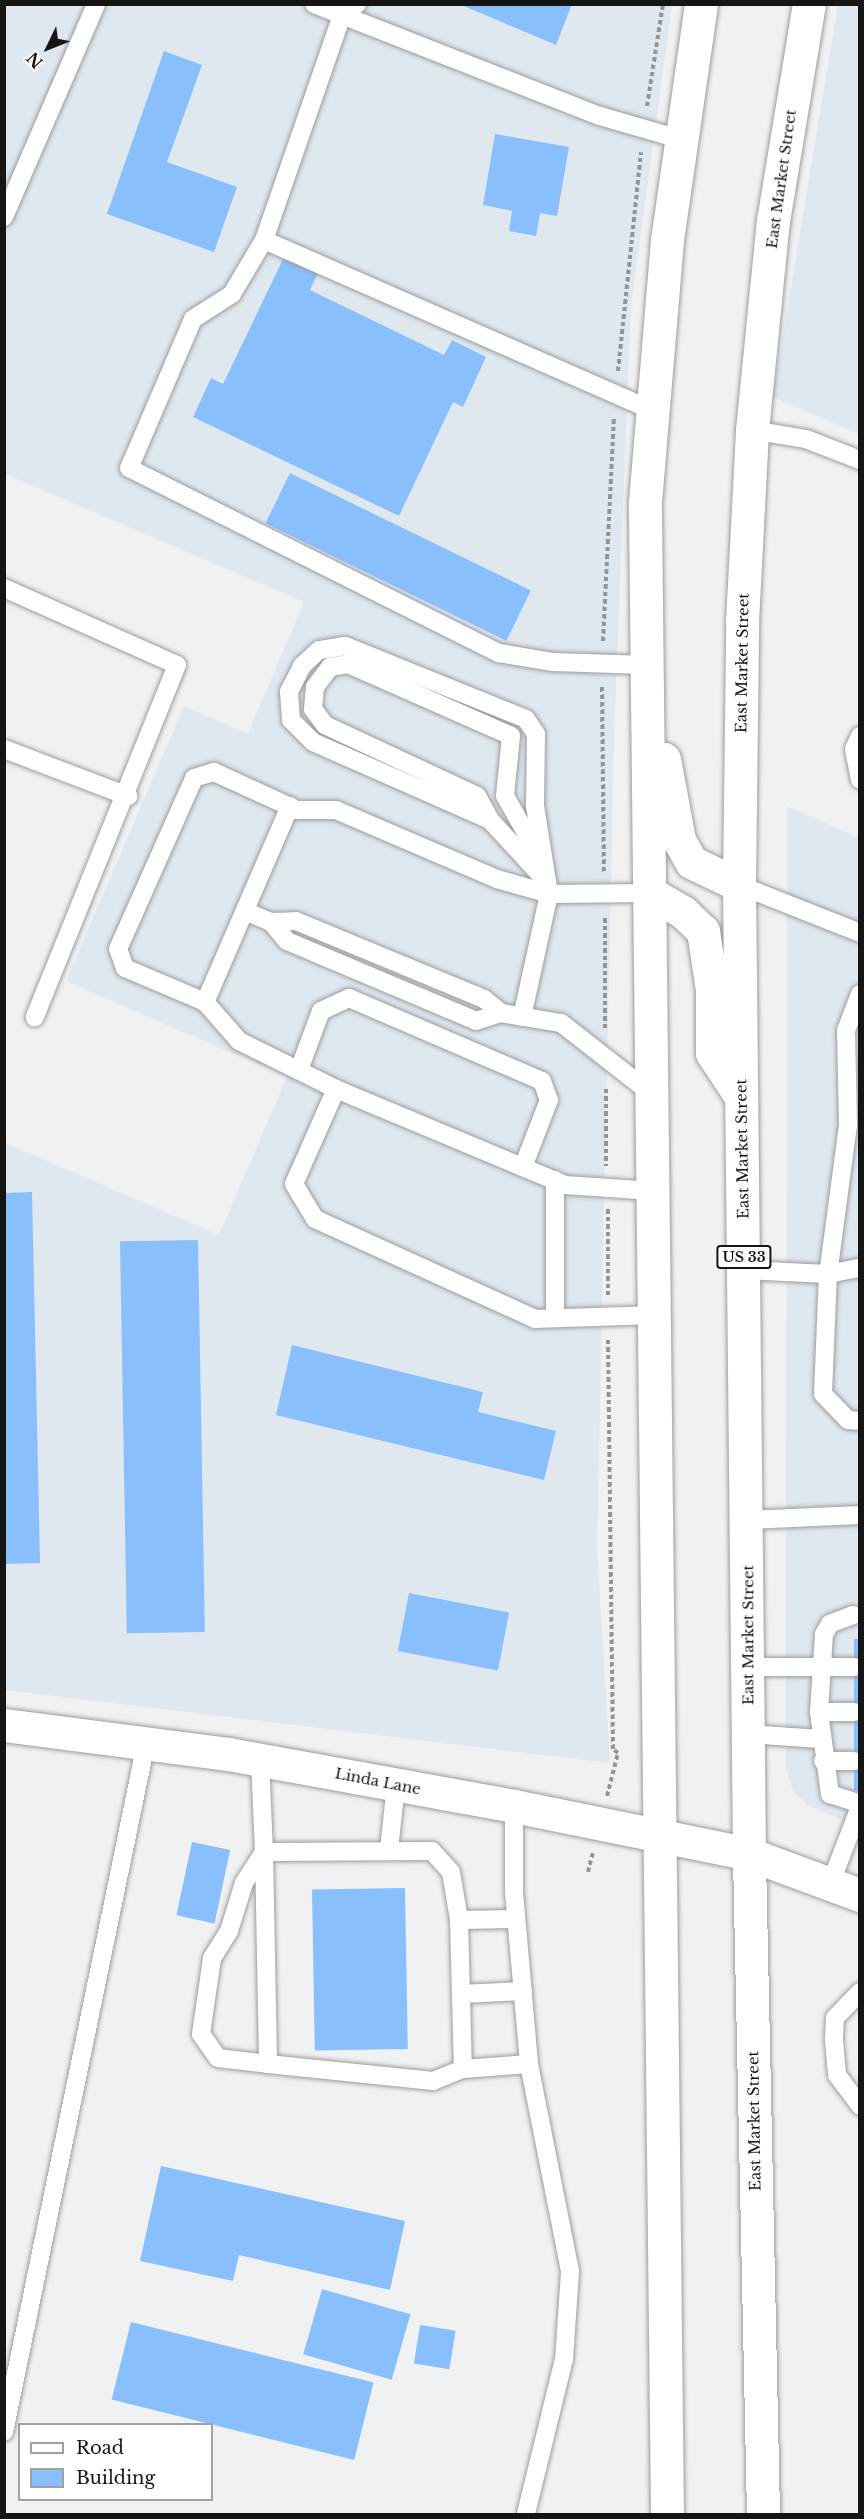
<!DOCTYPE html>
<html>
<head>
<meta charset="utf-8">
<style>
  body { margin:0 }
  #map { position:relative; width:864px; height:2519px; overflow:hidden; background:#eff1f3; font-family:"Libre Baskerville",serif }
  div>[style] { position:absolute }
  .built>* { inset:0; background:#dfe7ef }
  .building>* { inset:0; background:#89bffd; transform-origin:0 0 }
  .path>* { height:4px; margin-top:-2px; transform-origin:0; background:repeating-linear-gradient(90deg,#939496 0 4.5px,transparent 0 7.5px) }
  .roads { filter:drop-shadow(0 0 2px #9b9d9f) drop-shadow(0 0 2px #9b9d9f) }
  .service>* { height:18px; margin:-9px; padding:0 9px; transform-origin:9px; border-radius:9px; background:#fff }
  .tertiary>* { height:33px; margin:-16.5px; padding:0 16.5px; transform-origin:16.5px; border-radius:16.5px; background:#fff }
  .trunk>* { height:33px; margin:-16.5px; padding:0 16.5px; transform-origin:16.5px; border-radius:16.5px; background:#fff }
  span { translate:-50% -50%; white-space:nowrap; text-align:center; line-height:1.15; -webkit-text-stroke:6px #fdfeff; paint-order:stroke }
  .shield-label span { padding:2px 4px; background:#fdfeff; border:2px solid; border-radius:4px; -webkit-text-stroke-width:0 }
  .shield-label { font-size:14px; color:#151516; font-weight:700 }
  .street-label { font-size:15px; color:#151516 }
  .frame { position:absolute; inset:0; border:6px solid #151516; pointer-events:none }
  .legend { position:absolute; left:18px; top:2423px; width:195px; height:78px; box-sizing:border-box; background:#fdfeff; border:2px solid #a0a1a2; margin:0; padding:8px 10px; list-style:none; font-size:18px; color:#151516 }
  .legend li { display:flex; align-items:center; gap:12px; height:30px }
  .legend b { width:30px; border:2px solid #a0a1a2 }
  .north { position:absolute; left:18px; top:18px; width:60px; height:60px; -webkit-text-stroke:4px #fdfeff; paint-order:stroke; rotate:227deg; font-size:16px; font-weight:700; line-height:24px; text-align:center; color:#151516 }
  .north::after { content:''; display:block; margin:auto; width:21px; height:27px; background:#151516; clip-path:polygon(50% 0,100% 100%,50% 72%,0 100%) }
</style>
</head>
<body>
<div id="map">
  <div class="built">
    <i style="clip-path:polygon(5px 5px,672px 5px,631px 305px,614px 735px,597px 1548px,610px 1763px,5px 1690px,5px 1143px,219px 1235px,287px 1077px,66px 981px,184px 706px,248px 734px,304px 602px,5px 474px)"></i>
    <i style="clip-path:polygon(838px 5px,860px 5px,859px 434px,773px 397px)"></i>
    <i style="clip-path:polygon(787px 806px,859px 838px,859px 1828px,808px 1805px,793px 1791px,786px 1768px)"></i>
  </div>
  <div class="building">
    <i style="clip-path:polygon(459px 4px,572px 4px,556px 45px)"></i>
    <i style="clip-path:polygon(164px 51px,202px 65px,167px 162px,237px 187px,214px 252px,107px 214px)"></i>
    <i style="clip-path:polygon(495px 134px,569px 147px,557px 216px,540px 213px,536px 236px,509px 231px,512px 211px,483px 205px)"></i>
    <i style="clip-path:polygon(286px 253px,320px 269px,310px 290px,444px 355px,452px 340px,486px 357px,463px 407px,453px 402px,399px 516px,193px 417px,211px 378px,223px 384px)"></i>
    <i style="left:290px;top:473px;width:268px;height:56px;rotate:26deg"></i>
    <i style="clip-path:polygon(32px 1192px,40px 1563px,4px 1564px,4px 1193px)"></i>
    <i style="left:198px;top:1240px;width:392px;height:78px;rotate:89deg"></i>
    <i style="clip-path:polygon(292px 1345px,483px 1392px,478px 1412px,556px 1431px,544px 1480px,276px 1415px)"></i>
    <i style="left:409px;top:1593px;width:102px;height:59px;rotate:11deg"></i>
    <i style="left:854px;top:1639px;width:6px;height:152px"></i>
    <i style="left:192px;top:1842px;width:39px;height:75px;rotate:12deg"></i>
    <i style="left:405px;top:1888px;width:161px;height:93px;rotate:89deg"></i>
    <i style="clip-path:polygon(161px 2166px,405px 2221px,390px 2290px,239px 2255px,233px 2281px,140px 2261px)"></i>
    <i style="left:322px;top:2289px;width:92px;height:68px;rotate:16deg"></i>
    <i style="left:131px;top:2322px;width:250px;height:80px;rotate:14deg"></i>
    <i style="left:420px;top:2325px;width:36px;height:39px;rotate:9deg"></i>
  </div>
  <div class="path">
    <i style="left:647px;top:106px;width:103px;rotate:-81.1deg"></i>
    <i style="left:618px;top:371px;width:220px;rotate:-84deg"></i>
    <i style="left:603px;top:641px;width:223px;rotate:-87.2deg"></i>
    <i style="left:602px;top:687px;width:185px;rotate:89.4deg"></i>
    <i style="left:605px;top:1028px;width:113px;rotate:-90deg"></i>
    <i style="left:606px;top:1089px;width:77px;rotate:90deg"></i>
    <i style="left:608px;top:1209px;width:86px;rotate:90deg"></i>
    <i style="left:607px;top:1796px;width:44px;rotate:-75.7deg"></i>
    <i style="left:618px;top:1753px;width:6px;rotate:-141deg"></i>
    <i style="left:613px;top:1749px;width:411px;rotate:-90.7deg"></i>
    <i style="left:588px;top:1872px;width:21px;rotate:-76deg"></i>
  </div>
  <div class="roads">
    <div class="service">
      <i style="left:314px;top:4px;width:307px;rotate:21.4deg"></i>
      <i style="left:600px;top:116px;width:82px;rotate:16.2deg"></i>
      <i style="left:357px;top:4px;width:19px;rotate:144deg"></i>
      <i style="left:342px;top:15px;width:238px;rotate:109.1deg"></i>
      <i style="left:264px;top:240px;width:63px;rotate:120.7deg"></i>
      <i style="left:232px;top:294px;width:46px;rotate:147.3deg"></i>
      <i style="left:193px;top:319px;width:162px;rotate:113.2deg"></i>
      <i style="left:129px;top:468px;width:414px;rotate:26.6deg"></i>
      <i style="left:499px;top:653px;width:55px;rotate:9.5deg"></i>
      <i style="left:553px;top:662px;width:94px;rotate:1.8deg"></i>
      <i style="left:4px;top:217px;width:232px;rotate:-66.6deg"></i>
      <i style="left:264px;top:240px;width:423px;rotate:23.7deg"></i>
      <i style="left:752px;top:430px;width:55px;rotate:9.5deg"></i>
      <i style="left:806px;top:439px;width:58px;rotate:21.3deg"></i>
      <i style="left:4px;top:588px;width:189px;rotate:24deg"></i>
      <i style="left:177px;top:665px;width:380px;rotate:112deg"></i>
      <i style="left:860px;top:736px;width:14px;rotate:115deg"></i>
      <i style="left:854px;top:749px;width:31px;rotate:79deg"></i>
      <i style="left:4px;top:749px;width:133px;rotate:20.8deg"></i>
      <i style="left:290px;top:806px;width:214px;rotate:113.4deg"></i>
      <i style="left:205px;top:1002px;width:52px;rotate:48.9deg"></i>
      <i style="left:239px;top:1041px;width:108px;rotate:26.3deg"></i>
      <i style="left:336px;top:1089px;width:248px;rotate:22.7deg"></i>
      <i style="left:565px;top:1185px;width:88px;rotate:3.9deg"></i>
      <i style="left:490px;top:820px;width:27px;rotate:-118deg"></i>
      <i style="left:477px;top:796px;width:168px;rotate:-155deg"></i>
      <i style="left:325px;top:725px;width:20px;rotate:-127deg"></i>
      <i style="left:313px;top:709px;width:22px;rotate:-85deg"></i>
      <i style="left:315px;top:687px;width:25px;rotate:-53deg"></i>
      <i style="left:330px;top:667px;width:18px;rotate:-9deg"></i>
      <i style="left:348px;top:664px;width:178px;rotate:23.8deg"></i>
      <i style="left:511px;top:736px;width:60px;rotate:95.7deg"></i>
      <i style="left:505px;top:796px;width:77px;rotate:60.4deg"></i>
      <i style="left:739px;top:885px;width:130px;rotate:21.6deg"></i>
      <i style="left:245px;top:911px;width:28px;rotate:23deg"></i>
      <i style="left:271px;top:922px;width:25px;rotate:50deg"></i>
      <i style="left:287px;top:941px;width:205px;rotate:22.9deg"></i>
      <i style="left:476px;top:1021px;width:26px;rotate:-18deg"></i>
      <i style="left:501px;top:1013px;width:61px;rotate:9.5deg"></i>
      <i style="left:561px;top:1023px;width:115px;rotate:38deg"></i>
      <i style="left:271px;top:922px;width:25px;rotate:-2deg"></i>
      <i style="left:296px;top:921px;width:204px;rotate:22.5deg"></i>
      <i style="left:484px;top:999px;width:22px;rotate:39deg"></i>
      <i style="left:860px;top:994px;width:39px;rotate:111deg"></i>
      <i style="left:846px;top:1030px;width:95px;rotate:88.8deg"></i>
      <i style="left:848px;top:1125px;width:150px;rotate:97.6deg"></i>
      <i style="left:828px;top:1274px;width:33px;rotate:-11deg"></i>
      <i style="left:205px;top:1002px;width:87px;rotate:-157deg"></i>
      <i style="left:125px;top:968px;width:20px;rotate:-110deg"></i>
      <i style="left:118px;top:949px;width:187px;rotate:-66deg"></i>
      <i style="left:194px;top:778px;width:21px;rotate:-17deg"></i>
      <i style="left:214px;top:772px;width:91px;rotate:24.6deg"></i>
      <i style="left:297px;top:810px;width:39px"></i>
      <i style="left:336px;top:810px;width:175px;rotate:23.2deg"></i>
      <i style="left:497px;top:879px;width:54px;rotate:16.1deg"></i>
      <i style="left:549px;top:894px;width:101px;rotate:-0.6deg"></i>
      <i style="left:522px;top:1017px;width:126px;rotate:-77.6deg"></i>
      <i style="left:549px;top:894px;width:89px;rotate:-99deg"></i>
      <i style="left:535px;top:806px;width:72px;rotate:-89.2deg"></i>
      <i style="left:536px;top:734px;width:18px;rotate:-124deg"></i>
      <i style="left:526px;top:719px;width:195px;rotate:-158deg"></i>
      <i style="left:345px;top:646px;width:26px;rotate:171deg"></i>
      <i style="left:319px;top:650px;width:23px;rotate:137deg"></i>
      <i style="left:302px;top:666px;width:29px;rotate:117deg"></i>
      <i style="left:289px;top:692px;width:28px;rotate:86deg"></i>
      <i style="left:291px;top:720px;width:31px;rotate:45deg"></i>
      <i style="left:313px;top:742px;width:193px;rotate:23.8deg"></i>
      <i style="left:490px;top:820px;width:84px;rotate:47.4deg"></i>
      <i style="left:299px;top:1070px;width:63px;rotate:-69.6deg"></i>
      <i style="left:321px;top:1011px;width:31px;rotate:-25deg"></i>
      <i style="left:349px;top:998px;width:210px;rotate:23.3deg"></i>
      <i style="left:542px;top:1081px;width:20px;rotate:70deg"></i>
      <i style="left:549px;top:1100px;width:72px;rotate:111.2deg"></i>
      <i style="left:336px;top:1089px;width:104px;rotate:113.9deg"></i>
      <i style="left:294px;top:1184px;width:41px;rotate:59deg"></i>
      <i style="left:315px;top:1219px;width:242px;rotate:24.4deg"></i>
      <i style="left:535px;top:1319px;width:119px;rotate:-1.9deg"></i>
      <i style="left:744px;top:1270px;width:84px;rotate:2.7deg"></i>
      <i style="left:828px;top:1274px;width:120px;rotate:92.4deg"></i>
      <i style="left:823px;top:1394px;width:36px;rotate:46deg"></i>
      <i style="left:848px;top:1420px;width:12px;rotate:5deg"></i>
      <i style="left:555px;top:1318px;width:138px;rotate:-90deg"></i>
      <i style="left:748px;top:1520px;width:112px;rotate:-2.6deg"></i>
      <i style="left:853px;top:1615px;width:25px;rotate:159deg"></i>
      <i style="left:830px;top:1624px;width:12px;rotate:121deg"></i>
      <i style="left:824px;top:1634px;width:78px;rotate:93.7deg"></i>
      <i style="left:819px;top:1712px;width:83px;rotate:82.4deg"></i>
      <i style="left:830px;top:1794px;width:32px;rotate:18deg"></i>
      <i style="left:748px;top:1667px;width:106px"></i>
      <i style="left:819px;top:1712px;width:35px"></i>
      <i style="left:748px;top:1734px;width:72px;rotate:4deg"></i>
      <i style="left:260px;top:1760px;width:92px;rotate:87.5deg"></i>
      <i style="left:264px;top:1852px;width:168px;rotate:-0.3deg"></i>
      <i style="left:432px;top:1851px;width:28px;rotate:48deg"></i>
      <i style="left:451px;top:1872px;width:49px;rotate:80.5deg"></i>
      <i style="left:459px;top:1920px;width:149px;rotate:88.5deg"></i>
      <i style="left:463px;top:2069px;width:66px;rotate:-4.3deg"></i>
      <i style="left:823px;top:1761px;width:31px"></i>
      <i style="left:514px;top:1806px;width:86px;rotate:90deg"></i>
      <i style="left:514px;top:1892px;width:173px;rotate:85deg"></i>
      <i style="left:529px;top:2064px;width:212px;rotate:78.8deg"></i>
      <i style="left:570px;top:2272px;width:87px;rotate:93.9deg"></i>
      <i style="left:564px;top:2359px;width:160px;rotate:103.8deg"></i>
      <i style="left:389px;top:1850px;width:66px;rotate:-83.9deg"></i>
      <i style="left:264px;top:1852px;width:212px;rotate:88.9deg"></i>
      <i style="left:268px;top:2064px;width:166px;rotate:5.9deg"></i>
      <i style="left:433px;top:2081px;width:32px;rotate:-22deg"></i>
      <i style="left:264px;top:1852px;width:37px;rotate:123deg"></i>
      <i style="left:244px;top:1883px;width:50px;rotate:107.4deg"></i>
      <i style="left:229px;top:1931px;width:32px;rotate:122deg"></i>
      <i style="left:212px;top:1958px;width:77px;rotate:98.2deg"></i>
      <i style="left:201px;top:2034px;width:29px;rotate:55deg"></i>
      <i style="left:218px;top:2058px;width:50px;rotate:6.8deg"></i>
      <i style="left:831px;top:1882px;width:80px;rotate:-68.9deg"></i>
      <i style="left:459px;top:1920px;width:57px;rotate:-1deg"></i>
      <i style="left:860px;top:1992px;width:36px;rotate:134deg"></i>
      <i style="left:835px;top:2018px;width:22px;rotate:93deg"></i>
      <i style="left:834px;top:2040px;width:35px;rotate:85deg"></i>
      <i style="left:837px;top:2075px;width:39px;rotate:53deg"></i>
      <i style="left:461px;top:1994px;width:62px;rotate:-2.8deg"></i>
      <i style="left:4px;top:2432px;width:703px;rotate:-78.35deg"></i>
    </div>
    <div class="tertiary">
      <i style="left:4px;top:1725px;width:226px;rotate:7.4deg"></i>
      <i style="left:228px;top:1754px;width:291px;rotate:10.3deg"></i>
      <i style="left:514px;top:1806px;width:240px;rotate:11.5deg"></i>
      <i style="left:749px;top:1854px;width:118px;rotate:20.3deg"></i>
    </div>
    <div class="trunk">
      <i style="left:664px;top:759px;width:82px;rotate:79.5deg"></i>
      <i style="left:679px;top:840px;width:25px;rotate:61deg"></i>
      <i style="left:691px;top:862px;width:53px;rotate:25.6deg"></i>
      <i style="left:650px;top:893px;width:38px;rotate:30deg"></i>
      <i style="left:683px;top:912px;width:28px;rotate:44deg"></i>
      <i style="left:703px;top:931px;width:60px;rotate:81.3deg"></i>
      <i style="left:712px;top:990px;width:63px;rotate:90deg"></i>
      <i style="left:712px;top:1053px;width:53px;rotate:56.6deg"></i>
      <i style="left:667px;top:2514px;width:2012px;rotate:-90.63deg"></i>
      <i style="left:645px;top:502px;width:263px;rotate:-85.2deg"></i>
      <i style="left:667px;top:240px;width:238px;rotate:-81.8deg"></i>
      <i style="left:763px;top:2514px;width:660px;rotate:-91.22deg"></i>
      <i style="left:749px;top:1854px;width:969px;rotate:-90.59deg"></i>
      <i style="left:739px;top:885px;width:263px;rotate:-89.3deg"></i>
      <i style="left:742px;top:622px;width:192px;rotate:-87deg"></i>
      <i style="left:752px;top:430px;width:210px;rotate:-84.3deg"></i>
      <i style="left:773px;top:221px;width:220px;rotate:-80.6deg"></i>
    </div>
  </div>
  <div class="shield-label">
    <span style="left:744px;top:1257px">US 33</span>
  </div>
  <div class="street-label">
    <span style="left:781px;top:179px;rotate:-82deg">East Market Street</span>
    <span style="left:742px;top:663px;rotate:-89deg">East Market Street</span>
    <span style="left:742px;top:1149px;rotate:-91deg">East Market Street</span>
    <span style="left:748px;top:1635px;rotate:-90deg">East Market Street</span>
    <span style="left:378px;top:1781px;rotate:11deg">Linda Lane</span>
    <span style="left:754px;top:2121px;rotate:-91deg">East Market Street</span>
  </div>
  <div class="frame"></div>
  <ul class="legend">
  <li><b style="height:8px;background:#fff"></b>Road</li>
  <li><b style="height:16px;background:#89bffd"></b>Building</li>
  </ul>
  <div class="north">N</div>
</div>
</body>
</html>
